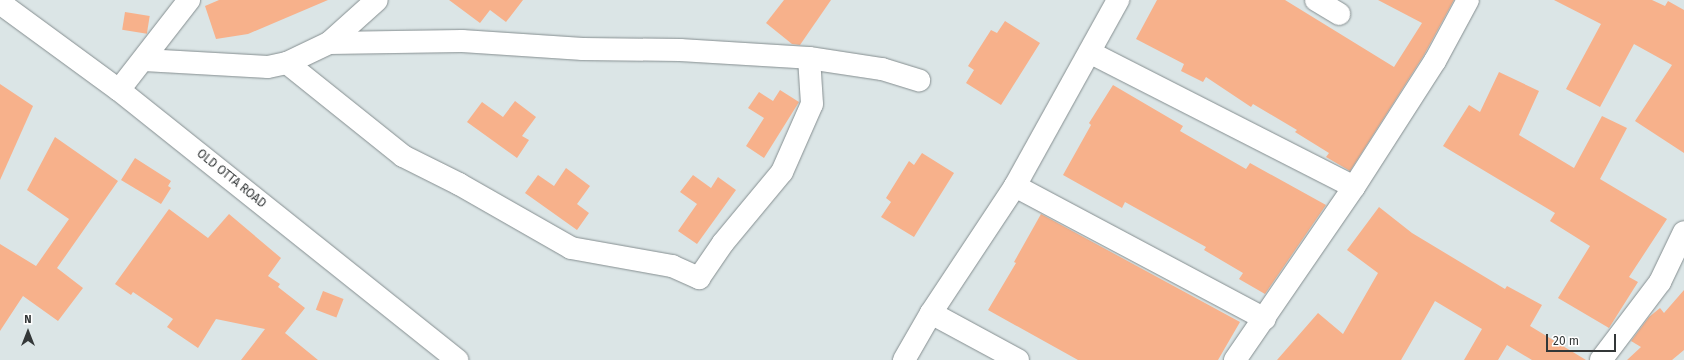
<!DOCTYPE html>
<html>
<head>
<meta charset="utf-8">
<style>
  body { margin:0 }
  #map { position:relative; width:1684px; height:360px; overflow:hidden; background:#dbe5e6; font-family:"Fira Sans",sans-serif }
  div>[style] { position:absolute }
  .building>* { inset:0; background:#f7b18b; transform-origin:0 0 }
  .roads { filter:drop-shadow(0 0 1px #858e90) drop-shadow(0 0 1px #858e90) }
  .minor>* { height:22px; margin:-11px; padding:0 11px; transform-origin:11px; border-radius:11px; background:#fff }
  .tertiary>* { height:22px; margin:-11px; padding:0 11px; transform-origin:11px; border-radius:11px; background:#fff }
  span { translate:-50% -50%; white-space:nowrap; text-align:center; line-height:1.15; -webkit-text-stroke:4px #fff; paint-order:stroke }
  .street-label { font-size:12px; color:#333738 }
  .north { position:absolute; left:8px; top:312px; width:40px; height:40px; -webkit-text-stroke:3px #fff; paint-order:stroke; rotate:0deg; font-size:11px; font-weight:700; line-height:16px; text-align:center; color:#333738 }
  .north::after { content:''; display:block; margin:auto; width:14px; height:18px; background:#333738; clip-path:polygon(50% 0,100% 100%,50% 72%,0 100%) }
  .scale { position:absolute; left:1546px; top:334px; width:70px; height:18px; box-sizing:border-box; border:2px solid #333738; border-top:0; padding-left:5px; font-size:12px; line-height:14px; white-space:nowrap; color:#333738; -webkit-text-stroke:3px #fff; paint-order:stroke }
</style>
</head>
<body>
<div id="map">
  <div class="building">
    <i style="clip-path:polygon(219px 0,328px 0,248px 34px,216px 39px,205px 6px)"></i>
    <i style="clip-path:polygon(449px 0,523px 0,506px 22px,490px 10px,480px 23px)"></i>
    <i style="clip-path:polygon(784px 0,831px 0,800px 45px,792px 44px,766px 23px)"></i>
    <i style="clip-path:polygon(1157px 0,1285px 0,1394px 67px,1422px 23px,1378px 0,1454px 0,1424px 55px,1350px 171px,1326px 157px,1329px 153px,1295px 132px,1297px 130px,1253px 104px,1251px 107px,1206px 77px,1203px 82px,1181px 71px,1184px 64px,1136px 39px)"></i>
    <i style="clip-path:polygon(1554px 0,1652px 0,1665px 6px,1668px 1px,1684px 10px,1684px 153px,1635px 121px,1672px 65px,1634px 44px,1600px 107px,1566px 89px,1601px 24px)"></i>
    <i style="left:125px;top:12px;width:25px;height:18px;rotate:9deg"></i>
    <i style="clip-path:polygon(1005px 21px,1040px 43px,1001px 105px,966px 83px,974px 70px,968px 66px,991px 30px,997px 33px)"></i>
    <i style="clip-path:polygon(1499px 72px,1539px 91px,1519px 135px,1574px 168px,1602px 116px,1627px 128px,1600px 179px,1667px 219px,1629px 277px,1638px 282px,1609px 328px,1558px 298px,1590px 246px,1550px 221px,1555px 213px,1443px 146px,1469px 105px,1480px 112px)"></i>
    <i style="clip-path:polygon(0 84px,33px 106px,0 180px)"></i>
    <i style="clip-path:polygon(1113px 85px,1183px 126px,1180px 131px,1246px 169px,1250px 163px,1326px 205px,1265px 294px,1239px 279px,1243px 273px,1204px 250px,1206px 247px,1125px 202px,1122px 208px,1063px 175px,1091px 125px,1089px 123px)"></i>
    <i style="clip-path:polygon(780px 90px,799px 102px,764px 158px,746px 146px,764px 118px,748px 108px,759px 92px,773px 101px)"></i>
    <i style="clip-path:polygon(515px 101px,536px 117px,522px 136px,529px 140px,517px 158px,467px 122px,482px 102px,503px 117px)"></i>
    <i style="clip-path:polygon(55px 137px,118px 181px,57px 268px,83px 288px,58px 321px,23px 296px,0 331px,0 244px,36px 266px,69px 219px,27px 190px)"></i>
    <i style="clip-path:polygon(922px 153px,954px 173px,914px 237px,881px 217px,891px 202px,886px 198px,909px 161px,914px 165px)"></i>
    <i style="clip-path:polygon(135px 158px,171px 181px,168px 186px,171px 188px,161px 204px,121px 180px)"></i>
    <i style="clip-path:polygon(566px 168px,590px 186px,577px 204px,589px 213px,577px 230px,525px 193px,538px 175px,554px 186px)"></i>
    <i style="clip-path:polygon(693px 175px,711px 188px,718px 177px,736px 190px,697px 244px,678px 231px,697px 204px,680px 192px)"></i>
    <i style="clip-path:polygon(1379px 207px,1412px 233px,1505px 289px,1507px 286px,1542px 305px,1530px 326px,1586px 360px,1532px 360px,1507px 345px,1498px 360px,1464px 360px,1482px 329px,1435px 301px,1401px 360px,1277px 360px,1318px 313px,1343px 334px,1378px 273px,1347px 250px)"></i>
    <i style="clip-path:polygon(169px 209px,208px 238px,229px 214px,281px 258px,268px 276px,280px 284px,278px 287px,305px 308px,285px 333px,318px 360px,241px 360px,265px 329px,216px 319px,198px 348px,167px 327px,173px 319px,133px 292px,131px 295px,115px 284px)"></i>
    <i style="clip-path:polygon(1041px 214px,1240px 322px,1218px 360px,1078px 360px,988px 310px,1016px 263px,1014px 262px)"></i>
    <i style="clip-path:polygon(1684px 290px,1684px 350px,1672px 360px,1627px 360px,1641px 347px,1631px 341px,1649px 317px,1660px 308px,1664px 313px)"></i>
    <i style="left:323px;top:291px;width:22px;height:20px;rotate:21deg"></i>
  </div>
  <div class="roads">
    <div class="minor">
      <i style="left:1316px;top:0;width:27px;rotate:31deg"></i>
      <i style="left:329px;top:43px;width:133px;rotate:-0.9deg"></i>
      <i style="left:462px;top:41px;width:121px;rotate:3.8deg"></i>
      <i style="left:583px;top:49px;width:97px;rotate:0.6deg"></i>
      <i style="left:680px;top:50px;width:129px;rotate:3.5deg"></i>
      <i style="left:809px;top:58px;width:74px;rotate:8.6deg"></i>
      <i style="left:882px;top:69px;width:39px;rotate:17deg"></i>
      <i style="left:1091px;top:53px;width:295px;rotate:27deg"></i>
      <i style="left:144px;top:60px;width:124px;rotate:3.2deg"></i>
      <i style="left:268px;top:67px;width:19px;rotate:-12deg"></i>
      <i style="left:287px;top:63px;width:47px;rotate:-25.5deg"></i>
      <i style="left:329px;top:43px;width:64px;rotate:-41.9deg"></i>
      <i style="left:287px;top:63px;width:149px;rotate:38.7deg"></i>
      <i style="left:403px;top:156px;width:63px;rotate:26.6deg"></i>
      <i style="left:459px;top:184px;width:129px;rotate:29.7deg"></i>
      <i style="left:571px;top:248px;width:103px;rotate:10.1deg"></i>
      <i style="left:672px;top:266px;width:30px;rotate:24deg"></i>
      <i style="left:699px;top:278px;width:42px;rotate:-55.6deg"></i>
      <i style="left:723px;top:243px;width:92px;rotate:-50.3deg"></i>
      <i style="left:782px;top:172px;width:74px;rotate:-66.2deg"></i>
      <i style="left:812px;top:104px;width:46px;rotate:-93.7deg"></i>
      <i style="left:119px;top:90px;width:114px;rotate:-52.1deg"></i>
      <i style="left:1015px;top:186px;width:283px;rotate:28deg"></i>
      <i style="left:931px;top:313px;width:99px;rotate:28.4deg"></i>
      <i style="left:904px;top:360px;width:54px;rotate:-60.1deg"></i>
      <i style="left:931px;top:313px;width:152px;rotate:-56.5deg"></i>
      <i style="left:1015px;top:186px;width:213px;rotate:-61deg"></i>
      <i style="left:1235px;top:360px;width:210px;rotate:-55.5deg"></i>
      <i style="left:1354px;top:187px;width:150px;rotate:-57.3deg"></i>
      <i style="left:1435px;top:61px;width:69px;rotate:-61.6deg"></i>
      <i style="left:1601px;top:360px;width:98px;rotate:-52.9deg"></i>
      <i style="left:1660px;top:282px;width:55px;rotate:-64.4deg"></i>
    </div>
    <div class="tertiary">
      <i style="left:0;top:3px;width:147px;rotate:36.2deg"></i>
      <i style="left:119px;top:90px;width:433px;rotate:38.6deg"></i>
    </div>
  </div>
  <div class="street-label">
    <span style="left:231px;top:179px;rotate:39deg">OLD OTTA ROAD</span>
  </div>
  <div class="north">N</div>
  <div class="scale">20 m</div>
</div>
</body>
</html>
